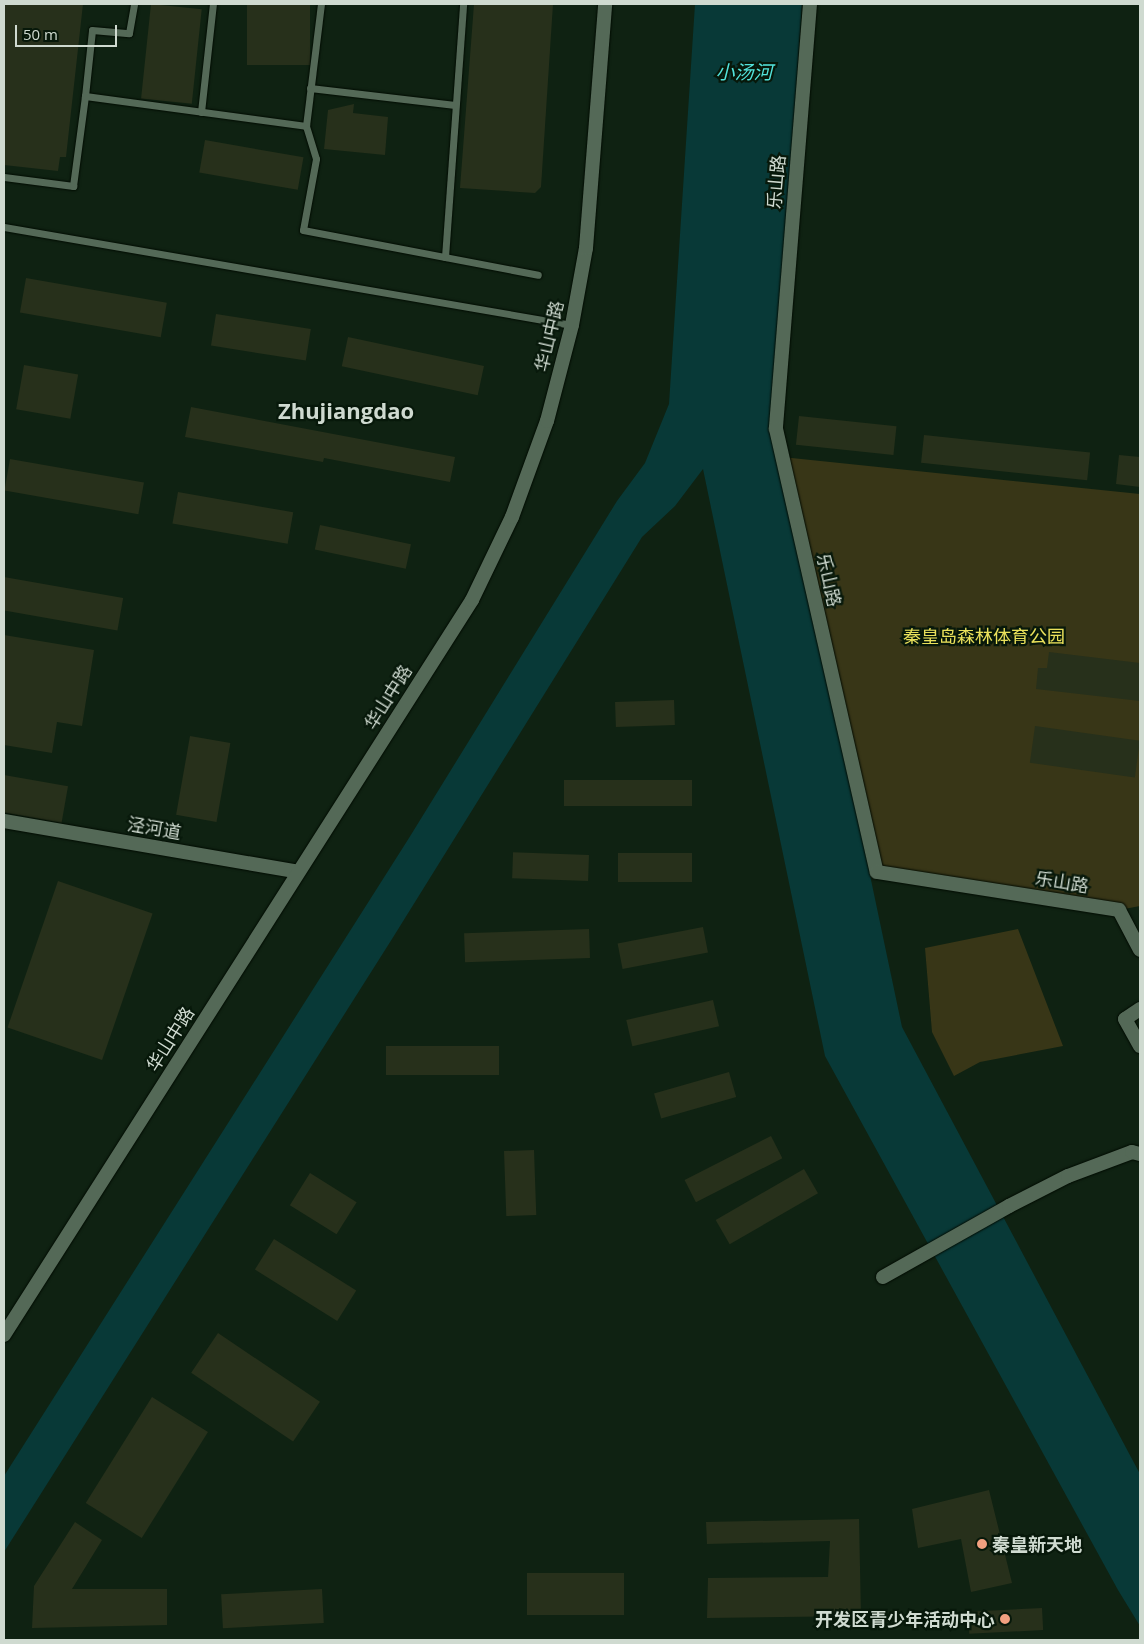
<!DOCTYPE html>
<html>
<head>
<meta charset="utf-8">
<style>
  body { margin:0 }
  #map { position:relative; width:1144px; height:1644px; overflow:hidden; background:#0f2212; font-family:"Open Sans","Noto Sans SC",sans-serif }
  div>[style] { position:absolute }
  .green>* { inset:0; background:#383617 }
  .water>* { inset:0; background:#083937 }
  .building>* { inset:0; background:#27301b; transform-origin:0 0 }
  .roads { filter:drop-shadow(0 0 1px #000b01) drop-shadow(0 0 1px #000b01) }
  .service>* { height:7px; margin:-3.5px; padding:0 3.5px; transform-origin:3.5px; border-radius:3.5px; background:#546957 }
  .minor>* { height:14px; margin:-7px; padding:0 7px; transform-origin:7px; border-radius:7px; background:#546957 }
  .tertiary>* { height:14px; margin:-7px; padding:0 7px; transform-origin:7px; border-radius:7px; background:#546957 }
  .dots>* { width:14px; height:14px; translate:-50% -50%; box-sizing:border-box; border:2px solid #07180a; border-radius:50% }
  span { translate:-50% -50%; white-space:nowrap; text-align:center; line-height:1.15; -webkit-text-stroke:4.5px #07180a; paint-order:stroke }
  .street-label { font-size:18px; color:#cfdad0 }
  .park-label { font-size:18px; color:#eae15b }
  .poi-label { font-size:18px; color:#cfdad0; font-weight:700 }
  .left { translate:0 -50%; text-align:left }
  .right { translate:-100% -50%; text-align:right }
  .water-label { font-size:19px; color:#52e3dc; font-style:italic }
  .district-label { font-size:22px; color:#cfdad0; font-weight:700 }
  .frame { position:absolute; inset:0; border:5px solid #cfdad0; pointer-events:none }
  .scale { position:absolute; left:15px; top:25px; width:102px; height:22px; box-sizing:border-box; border:2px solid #cfdad0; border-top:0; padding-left:6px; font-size:15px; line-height:18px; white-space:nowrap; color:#cfdad0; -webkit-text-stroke:4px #07180a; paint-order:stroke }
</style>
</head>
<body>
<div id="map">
  <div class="green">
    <i style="clip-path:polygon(782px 457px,1140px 494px,1140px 906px,1119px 910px,877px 872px)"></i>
    <i style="clip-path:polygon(1018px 929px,1063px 1046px,980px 1062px,954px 1076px,932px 1032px,925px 948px)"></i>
  </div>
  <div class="water">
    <i style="clip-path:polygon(695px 4px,802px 4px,773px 414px,776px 429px,902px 1027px,1140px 1474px,1140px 1626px,1118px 1590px,825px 1056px,703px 469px,675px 506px,642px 537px,392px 939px,4px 1552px,4px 1476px,409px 838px,617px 501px,645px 463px,669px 404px)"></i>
  </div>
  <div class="building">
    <i style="clip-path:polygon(4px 4px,83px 4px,66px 157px,60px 157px,58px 171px,4px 165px)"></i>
    <i style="left:151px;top:4px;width:51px;height:95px;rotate:6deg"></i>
    <i style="left:247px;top:4px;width:63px;height:61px"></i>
    <i style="clip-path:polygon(474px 4px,553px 4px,541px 187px,535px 193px,460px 188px)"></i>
    <i style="clip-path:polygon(354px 104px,353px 113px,388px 117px,385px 155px,324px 149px,328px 110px)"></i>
    <i style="left:205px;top:140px;width:100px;height:33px;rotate:10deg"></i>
    <i style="left:26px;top:278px;width:143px;height:35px;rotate:10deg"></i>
    <i style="left:216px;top:314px;width:96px;height:32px;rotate:9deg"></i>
    <i style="left:348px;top:337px;width:139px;height:30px;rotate:12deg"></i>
    <i style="left:24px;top:365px;width:55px;height:45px;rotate:10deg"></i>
    <i style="clip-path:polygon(191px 407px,455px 457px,450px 482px,324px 458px,323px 462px,185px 437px)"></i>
    <i style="left:799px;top:416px;width:98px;height:29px;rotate:6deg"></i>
    <i style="left:924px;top:435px;width:167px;height:28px;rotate:6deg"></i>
    <i style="clip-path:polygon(1119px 455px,1140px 457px,1140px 487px,1116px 484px)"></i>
    <i style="left:10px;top:459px;width:136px;height:32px;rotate:10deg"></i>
    <i style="left:178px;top:492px;width:117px;height:32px;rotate:10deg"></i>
    <i style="left:320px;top:525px;width:93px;height:25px;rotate:12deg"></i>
    <i style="left:4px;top:577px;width:121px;height:33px;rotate:10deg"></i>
    <i style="clip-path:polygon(4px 635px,94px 650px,82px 726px,57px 722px,52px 753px,4px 745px)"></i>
    <i style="clip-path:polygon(1049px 652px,1140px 663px,1140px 701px,1036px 689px,1038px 668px,1047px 668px)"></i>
    <i style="left:674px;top:700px;width:25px;height:59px;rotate:88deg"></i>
    <i style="left:1035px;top:726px;width:106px;height:37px;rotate:8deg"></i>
    <i style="left:190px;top:736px;width:41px;height:80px;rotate:10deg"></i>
    <i style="left:4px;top:775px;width:65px;height:37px;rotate:10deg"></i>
    <i style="left:564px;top:780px;width:128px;height:26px"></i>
    <i style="left:692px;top:853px;width:29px;height:74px;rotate:90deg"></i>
    <i style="left:589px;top:855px;width:26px;height:76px;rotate:92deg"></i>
    <i style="left:58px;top:881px;width:100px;height:155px;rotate:19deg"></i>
    <i style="left:703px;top:927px;width:26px;height:87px;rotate:79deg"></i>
    <i style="left:589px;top:929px;width:29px;height:125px;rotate:88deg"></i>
    <i style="left:713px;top:1000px;width:27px;height:89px;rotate:77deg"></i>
    <i style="left:499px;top:1046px;width:29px;height:113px;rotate:90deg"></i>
    <i style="left:729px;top:1072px;width:26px;height:78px;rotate:74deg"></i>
    <i style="left:771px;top:1136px;width:25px;height:97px;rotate:63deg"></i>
    <i style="left:534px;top:1150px;width:65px;height:30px;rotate:88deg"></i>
    <i style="left:804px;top:1169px;width:28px;height:102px;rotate:60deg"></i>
    <i style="left:310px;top:1173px;width:55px;height:38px;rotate:32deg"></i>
    <i style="left:274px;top:1239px;width:97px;height:36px;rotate:32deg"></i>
    <i style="left:218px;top:1333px;width:123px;height:48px;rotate:34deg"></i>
    <i style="left:152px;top:1397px;width:66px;height:125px;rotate:32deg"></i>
    <i style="clip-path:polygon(989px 1490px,1012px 1583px,971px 1592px,961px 1539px,918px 1548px,912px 1509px)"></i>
    <i style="clip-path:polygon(859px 1519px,861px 1616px,707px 1618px,708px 1578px,828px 1577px,830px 1541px,707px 1544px,706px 1522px)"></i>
    <i style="clip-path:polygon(75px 1522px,102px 1540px,72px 1589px,167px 1589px,167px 1625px,32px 1628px,34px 1586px)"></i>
    <i style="left:624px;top:1573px;width:42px;height:97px;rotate:90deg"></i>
    <i style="left:322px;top:1589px;width:34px;height:101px;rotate:87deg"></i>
    <i style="left:1042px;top:1608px;width:22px;height:74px;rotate:87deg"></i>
  </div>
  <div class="roads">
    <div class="service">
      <i style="left:310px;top:88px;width:146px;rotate:6.7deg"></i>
      <i style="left:85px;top:96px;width:66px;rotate:-83.9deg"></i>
      <i style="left:92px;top:30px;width:37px;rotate:5deg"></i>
      <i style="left:129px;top:33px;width:29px;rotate:-80deg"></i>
      <i style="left:201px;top:112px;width:109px;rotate:-83.7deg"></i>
      <i style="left:306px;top:126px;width:34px;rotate:73deg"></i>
      <i style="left:316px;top:159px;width:72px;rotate:100.4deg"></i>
      <i style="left:303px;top:230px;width:239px;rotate:10.8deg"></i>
      <i style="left:4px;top:177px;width:70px;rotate:7.4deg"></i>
      <i style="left:73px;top:186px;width:91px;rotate:-82.4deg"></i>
      <i style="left:85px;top:96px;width:223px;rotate:7.7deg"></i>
      <i style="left:306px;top:126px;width:123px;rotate:-83deg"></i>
      <i style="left:4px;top:227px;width:576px;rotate:9.79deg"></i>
      <i style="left:445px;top:257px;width:254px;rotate:-85.9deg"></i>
    </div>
    <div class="minor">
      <i style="left:810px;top:4px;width:426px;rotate:94.6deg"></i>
      <i style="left:776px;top:429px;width:454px;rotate:77.2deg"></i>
      <i style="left:877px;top:872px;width:245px;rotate:8.9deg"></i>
      <i style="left:1119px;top:910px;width:45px;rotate:62.3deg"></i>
      <i style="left:4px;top:821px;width:298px;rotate:9.8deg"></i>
      <i style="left:1140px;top:1009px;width:18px;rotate:146deg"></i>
      <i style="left:1125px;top:1019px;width:31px;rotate:61deg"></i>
      <i style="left:883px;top:1277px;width:145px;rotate:-29.4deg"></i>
      <i style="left:1009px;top:1206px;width:66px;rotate:-27deg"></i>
      <i style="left:1068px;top:1176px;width:68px;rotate:-20.6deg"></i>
      <i style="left:1132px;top:1152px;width:8px;rotate:14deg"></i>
    </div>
    <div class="tertiary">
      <i style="left:4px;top:1335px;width:871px;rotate:-57.51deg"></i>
      <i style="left:472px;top:600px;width:92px;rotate:-64.3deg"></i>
      <i style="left:512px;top:517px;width:102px;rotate:-70deg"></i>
      <i style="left:547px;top:421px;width:99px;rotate:-75.4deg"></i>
      <i style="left:572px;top:325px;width:78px;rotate:-79.7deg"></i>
      <i style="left:586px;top:248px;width:245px;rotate:-85.5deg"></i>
    </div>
  </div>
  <div class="dots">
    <i style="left:982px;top:1544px;background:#f2a080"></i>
    <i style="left:1005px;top:1619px;background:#f2a080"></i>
  </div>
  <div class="street-label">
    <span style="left:776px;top:182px;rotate:-85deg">乐山路</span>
    <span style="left:549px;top:336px;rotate:-77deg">华山中路</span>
    <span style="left:829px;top:580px;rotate:77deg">乐山路</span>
    <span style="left:388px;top:697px;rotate:-58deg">华山中路</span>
    <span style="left:154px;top:828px;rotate:10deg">泾河道</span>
    <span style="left:1062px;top:882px;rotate:9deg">乐山路</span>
    <span style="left:170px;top:1039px;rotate:-58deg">华山中路</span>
  </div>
  <div class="park-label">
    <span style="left:984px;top:636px">秦皇岛森林体育公园</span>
  </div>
  <div class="poi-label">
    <span class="left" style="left:992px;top:1544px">秦皇新天地</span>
    <span class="right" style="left:995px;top:1619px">开发区青少年活动中心</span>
  </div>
  <div class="water-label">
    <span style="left:744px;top:73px">小汤河</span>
  </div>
  <div class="district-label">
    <span style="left:346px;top:411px">Zhujiangdao</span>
  </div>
  <div class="frame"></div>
  <div class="scale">50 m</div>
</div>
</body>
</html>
